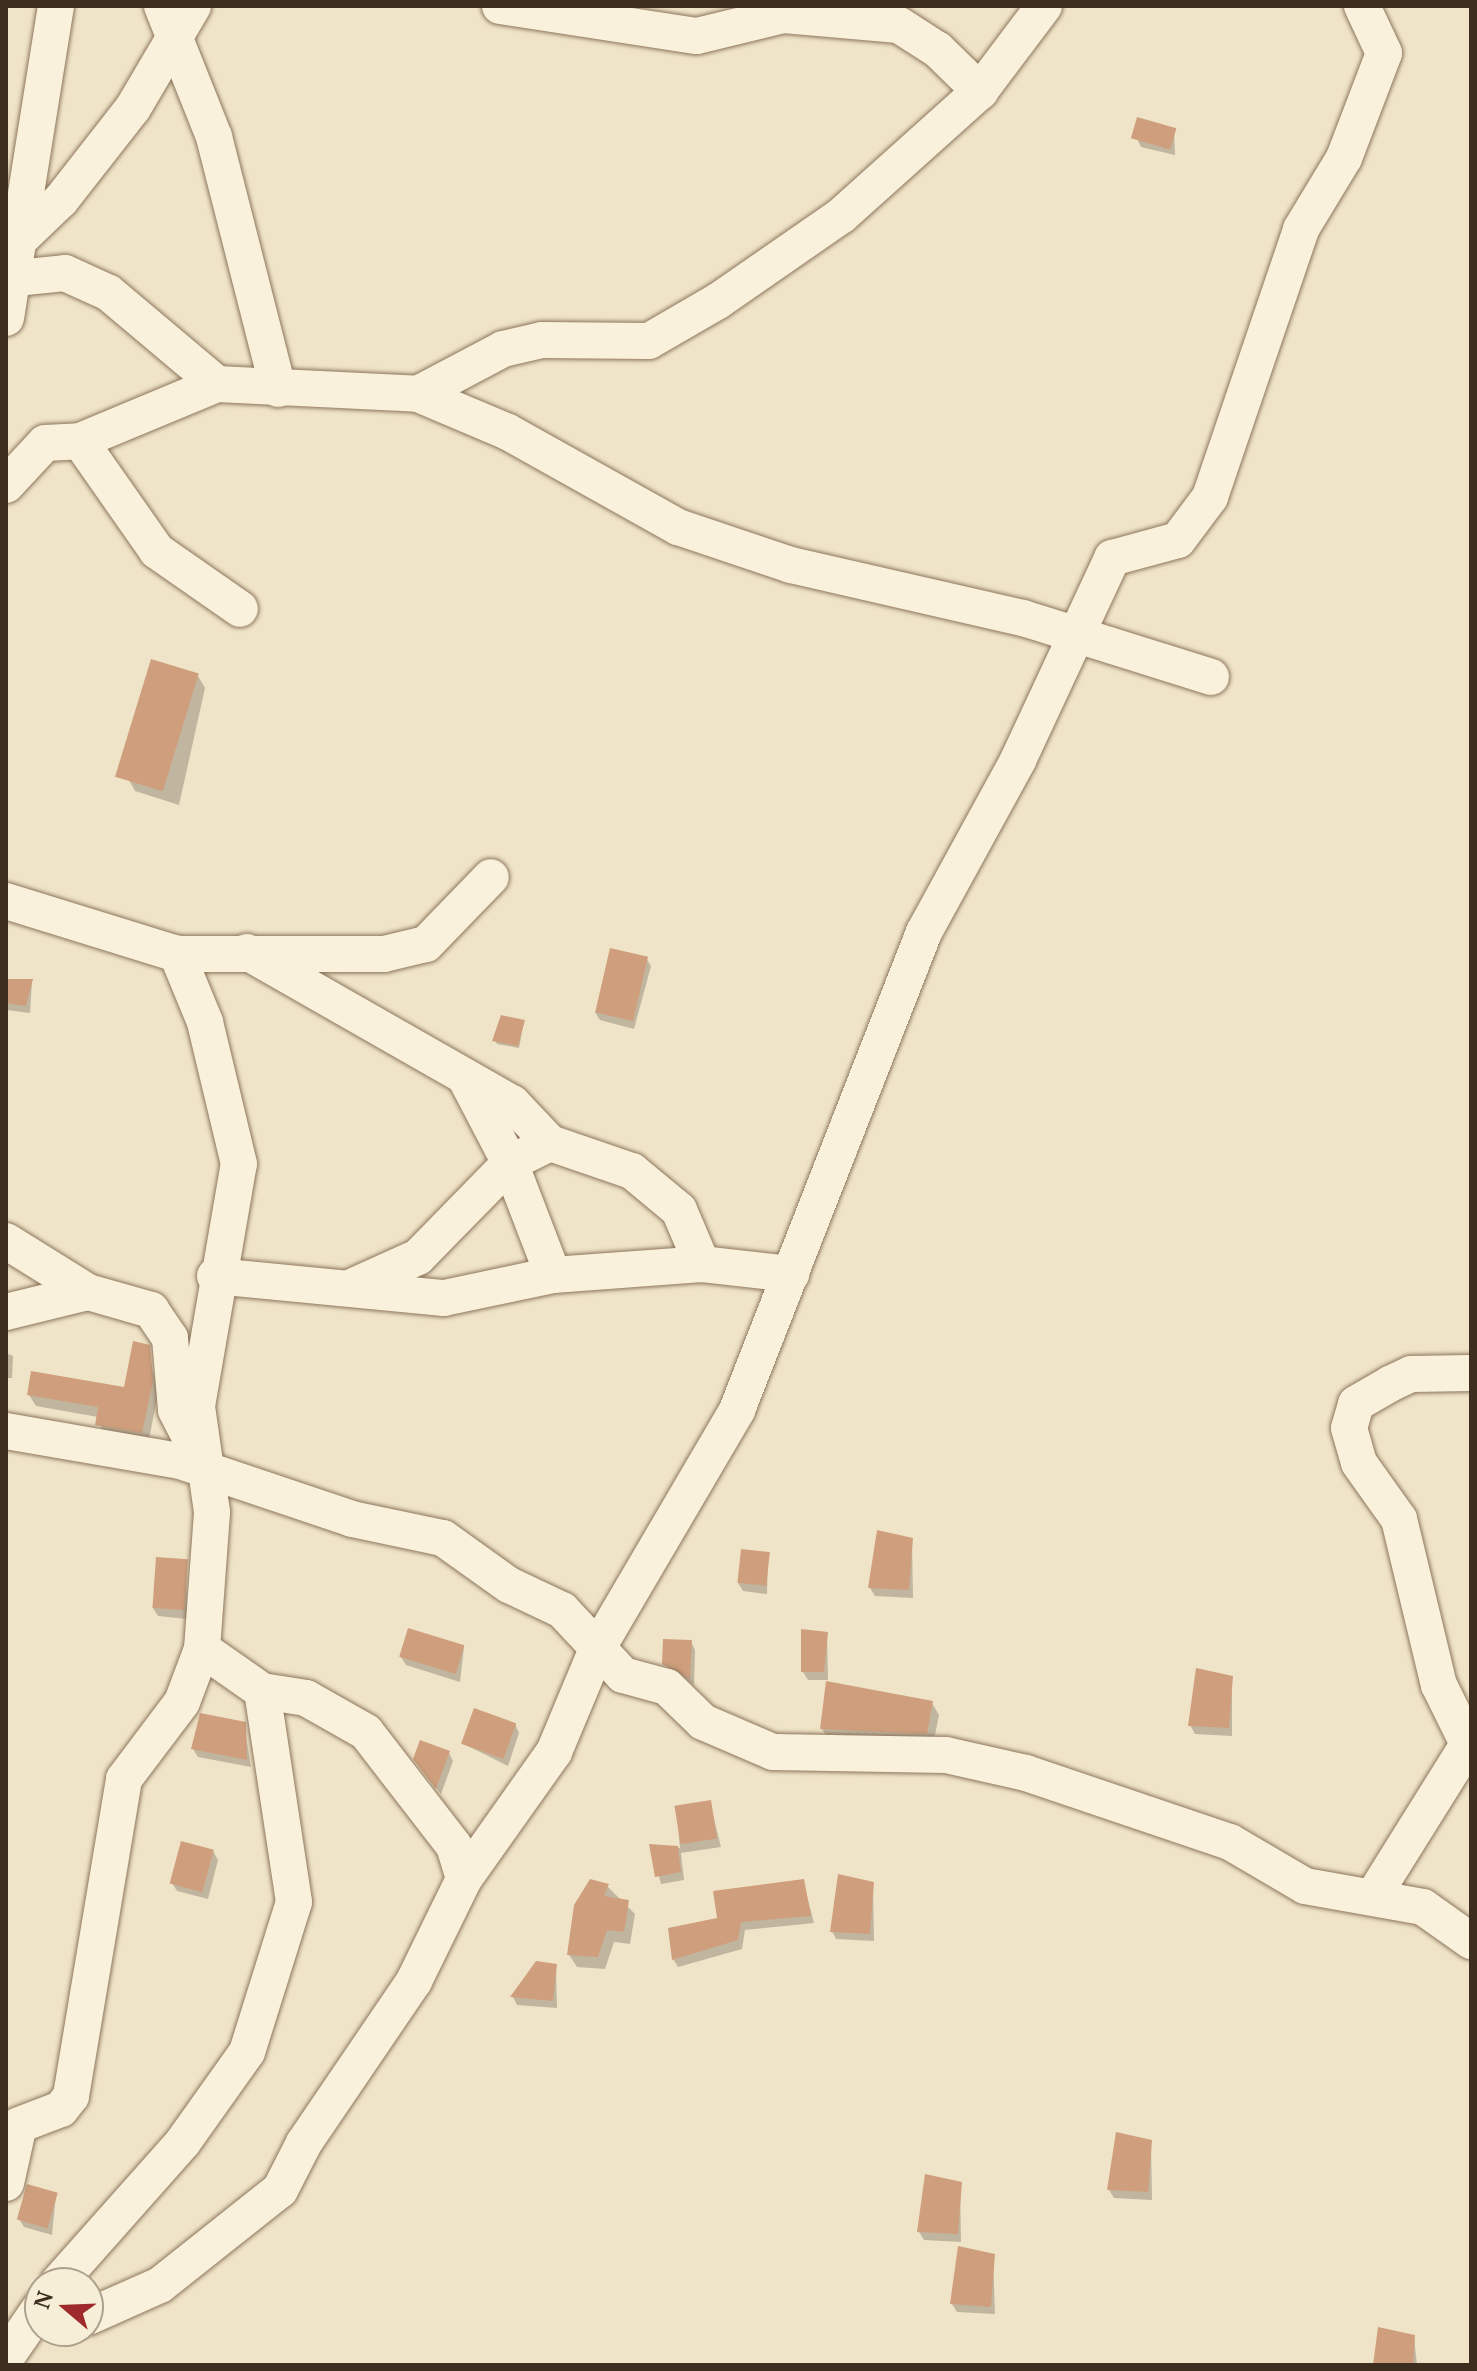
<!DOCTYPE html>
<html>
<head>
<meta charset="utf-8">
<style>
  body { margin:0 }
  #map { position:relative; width:1477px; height:2371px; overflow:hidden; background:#f0e4c8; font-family:"PT Serif",serif }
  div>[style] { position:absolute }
  .shadow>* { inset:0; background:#0003 }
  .building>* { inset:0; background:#cf9f7d; transform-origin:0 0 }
  .roads { filter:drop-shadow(0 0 2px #8d765c) drop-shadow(0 0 2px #8d765c) }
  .minor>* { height:36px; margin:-18px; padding:0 18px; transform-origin:18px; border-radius:18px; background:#faf1dc }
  span { translate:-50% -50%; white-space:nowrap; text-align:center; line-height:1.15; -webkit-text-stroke:7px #f7eed8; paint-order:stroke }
  .frame { position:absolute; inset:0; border:8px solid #3d2e20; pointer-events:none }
  .north { position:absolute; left:24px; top:2267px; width:80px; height:80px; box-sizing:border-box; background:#f7eed8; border:2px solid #ada18e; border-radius:50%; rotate:289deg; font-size:22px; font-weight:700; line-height:32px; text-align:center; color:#3d2e20 }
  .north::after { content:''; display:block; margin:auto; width:28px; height:36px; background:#9e2a2b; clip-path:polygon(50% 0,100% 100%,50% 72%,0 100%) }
</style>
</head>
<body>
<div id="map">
  <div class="shadow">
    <i style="clip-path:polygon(1174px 129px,1175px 155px,1141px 147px,1137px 139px)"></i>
    <i style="clip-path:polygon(6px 180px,11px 190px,6px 215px)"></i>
    <i style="clip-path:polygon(198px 676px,205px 688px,179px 805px,135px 791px,128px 778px)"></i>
    <i style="clip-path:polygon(646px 958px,651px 966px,634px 1029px,600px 1020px,595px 1012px)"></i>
    <i style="clip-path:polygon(6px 981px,32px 981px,30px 1013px,6px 1010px)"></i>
    <i style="clip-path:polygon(524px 1021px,519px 1048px,497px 1044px,495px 1041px)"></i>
    <i style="clip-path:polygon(147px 1345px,158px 1394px,148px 1444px,104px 1436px,98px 1417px,36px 1406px,29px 1395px,125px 1389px)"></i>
    <i style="clip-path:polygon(6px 1353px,13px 1356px,12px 1378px,6px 1378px)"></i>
    <i style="clip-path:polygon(912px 1540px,913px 1598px,875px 1596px,870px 1588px)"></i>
    <i style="clip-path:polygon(768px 1554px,767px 1594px,743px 1591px,738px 1583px)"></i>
    <i style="clip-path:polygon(186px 1561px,187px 1619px,158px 1616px,153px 1608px)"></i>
    <i style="clip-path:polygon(827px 1633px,828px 1680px,808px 1680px,803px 1672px)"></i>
    <i style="clip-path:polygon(691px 1642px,695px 1650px,694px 1685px,664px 1663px)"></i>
    <i style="clip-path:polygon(464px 1647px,460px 1682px,406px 1665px,401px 1657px)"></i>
    <i style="clip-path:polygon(1232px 1678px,1232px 1736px,1195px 1734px,1190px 1725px)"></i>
    <i style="clip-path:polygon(932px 1703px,939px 1715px,933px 1745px,829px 1740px,822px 1729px)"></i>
    <i style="clip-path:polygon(244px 1724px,251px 1767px,198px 1757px,193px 1749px)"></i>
    <i style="clip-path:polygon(515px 1724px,519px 1733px,508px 1766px,464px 1744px)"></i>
    <i style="clip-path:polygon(449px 1753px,453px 1761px,441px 1794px,421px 1767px)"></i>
    <i style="clip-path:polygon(710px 1803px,721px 1847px,681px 1853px,684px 1880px,661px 1884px,651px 1846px,680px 1848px,676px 1806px)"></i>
    <i style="clip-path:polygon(213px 1851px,218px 1860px,208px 1899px,177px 1891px,172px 1883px)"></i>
    <i style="clip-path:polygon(803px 1881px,814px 1923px,745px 1930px,742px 1949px,678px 1967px,673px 1959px)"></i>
    <i style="clip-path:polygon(873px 1884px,874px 1941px,836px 1939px,832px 1931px)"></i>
    <i style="clip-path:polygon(607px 1886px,635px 1914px,630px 1944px,614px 1942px,605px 1969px,577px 1967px,569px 1955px)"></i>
    <i style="clip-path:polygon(556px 1966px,557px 2008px,517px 2005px,513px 1997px)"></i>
    <i style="clip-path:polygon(1151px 2142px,1152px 2200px,1114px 2198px,1109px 2190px)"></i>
    <i style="clip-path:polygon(960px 2184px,961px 2242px,924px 2240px,919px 2232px)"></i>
    <i style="clip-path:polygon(56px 2194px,52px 2235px,24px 2227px,19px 2219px)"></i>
    <i style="clip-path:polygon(993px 2256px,995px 2314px,957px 2312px,952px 2304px)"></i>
    <i style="clip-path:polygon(1414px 2337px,1417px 2365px,1375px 2365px)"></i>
  </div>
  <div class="building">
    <i style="left:1137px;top:117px;width:41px;height:22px;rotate:16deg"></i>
    <i style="left:151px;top:659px;width:50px;height:123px;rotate:17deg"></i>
    <i style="left:610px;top:948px;width:39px;height:66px;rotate:13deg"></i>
    <i style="clip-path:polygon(6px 979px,33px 979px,26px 1006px,6px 1003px)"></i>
    <i style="clip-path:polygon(501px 1015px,525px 1020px,518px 1046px,492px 1041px)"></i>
    <i style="clip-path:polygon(133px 1341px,150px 1345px,153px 1381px,142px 1433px,95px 1425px,98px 1407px,27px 1395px,31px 1371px,124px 1387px)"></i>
    <i style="clip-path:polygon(877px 1530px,913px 1538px,909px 1590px,868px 1588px)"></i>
    <i style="left:741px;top:1549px;width:29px;height:34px;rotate:6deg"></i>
    <i style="left:156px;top:1557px;width:32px;height:51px;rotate:4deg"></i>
    <i style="left:408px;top:1628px;width:59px;height:30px;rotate:17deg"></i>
    <i style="clip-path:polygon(801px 1629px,828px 1632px,824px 1672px,801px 1672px)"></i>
    <i style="clip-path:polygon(663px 1639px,692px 1640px,690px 1679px,662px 1664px)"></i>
    <i style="clip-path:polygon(1196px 1668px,1233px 1676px,1229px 1728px,1188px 1726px)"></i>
    <i style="clip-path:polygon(826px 1681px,933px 1701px,927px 1734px,820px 1729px)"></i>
    <i style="left:474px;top:1708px;width:45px;height:38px;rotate:20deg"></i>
    <i style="clip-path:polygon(200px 1713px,246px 1722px,247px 1760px,191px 1749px)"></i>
    <i style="clip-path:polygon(420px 1740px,450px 1751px,436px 1789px,413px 1759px)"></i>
    <i style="left:711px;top:1800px;width:39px;height:37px;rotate:81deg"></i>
    <i style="left:181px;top:1841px;width:34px;height:44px;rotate:15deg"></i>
    <i style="clip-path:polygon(649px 1844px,678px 1846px,681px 1872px,655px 1877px)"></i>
    <i style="clip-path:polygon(838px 1874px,874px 1882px,870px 1934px,830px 1932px)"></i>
    <i style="clip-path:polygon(590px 1879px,609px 1884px,604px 1896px,629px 1900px,624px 1932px,607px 1930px,598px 1957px,567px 1955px,574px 1905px)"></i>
    <i style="clip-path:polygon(804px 1879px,811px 1916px,741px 1922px,738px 1940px,672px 1960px,668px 1928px,717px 1918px,713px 1891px)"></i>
    <i style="clip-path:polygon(536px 1961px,557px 1964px,553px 2001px,510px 1997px)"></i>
    <i style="clip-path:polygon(1116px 2132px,1152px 2140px,1148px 2192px,1107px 2190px)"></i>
    <i style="clip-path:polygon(925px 2174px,962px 2182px,958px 2234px,917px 2232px)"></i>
    <i style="left:27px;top:2184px;width:32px;height:37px;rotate:16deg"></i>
    <i style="clip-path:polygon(958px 2246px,995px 2254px,991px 2307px,950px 2304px)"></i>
    <i style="clip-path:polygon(1378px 2327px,1415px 2335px,1413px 2365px,1373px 2365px)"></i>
  </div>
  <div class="roads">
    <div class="minor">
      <i style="left:162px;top:6px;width:141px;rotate:68.3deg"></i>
      <i style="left:214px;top:137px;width:260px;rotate:75.7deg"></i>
      <i style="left:500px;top:6px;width:199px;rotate:8.7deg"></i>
      <i style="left:697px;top:36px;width:89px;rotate:-13.6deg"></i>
      <i style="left:784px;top:15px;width:115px;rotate:5deg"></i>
      <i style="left:899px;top:25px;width:46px;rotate:32.7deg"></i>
      <i style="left:938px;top:50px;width:59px;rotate:44.3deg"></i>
      <i style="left:17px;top:242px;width:61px;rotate:-43.7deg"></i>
      <i style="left:61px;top:200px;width:117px;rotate:-52deg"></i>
      <i style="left:133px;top:108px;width:118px;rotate:-59.5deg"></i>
      <i style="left:6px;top:279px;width:59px;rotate:-5.8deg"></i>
      <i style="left:65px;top:273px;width:48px;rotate:24.4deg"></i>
      <i style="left:109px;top:293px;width:141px;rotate:40.1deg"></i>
      <i style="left:6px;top:318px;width:316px;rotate:-80.9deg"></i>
      <i style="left:418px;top:394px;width:96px;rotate:-27.9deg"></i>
      <i style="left:503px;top:349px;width:40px;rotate:-13deg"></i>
      <i style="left:542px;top:340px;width:107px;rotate:0.5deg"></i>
      <i style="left:649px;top:341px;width:80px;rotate:-30.1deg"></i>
      <i style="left:718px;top:301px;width:151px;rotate:-34.7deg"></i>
      <i style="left:842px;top:215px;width:186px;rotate:-41.9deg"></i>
      <i style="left:980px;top:91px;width:106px;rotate:-53deg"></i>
      <i style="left:80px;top:441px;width:134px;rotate:55deg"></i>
      <i style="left:157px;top:551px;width:101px;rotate:34.9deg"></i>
      <i style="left:6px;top:485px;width:57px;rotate:-47.1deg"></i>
      <i style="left:45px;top:443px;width:35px;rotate:-3deg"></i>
      <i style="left:80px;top:441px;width:148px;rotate:-22.6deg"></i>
      <i style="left:217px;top:384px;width:201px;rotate:2.8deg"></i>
      <i style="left:418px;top:394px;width:98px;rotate:22.9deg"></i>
      <i style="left:508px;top:432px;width:195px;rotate:29.2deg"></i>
      <i style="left:678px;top:527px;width:119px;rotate:18.6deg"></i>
      <i style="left:791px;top:565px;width:238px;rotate:12.9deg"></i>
      <i style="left:1023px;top:618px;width:197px;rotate:17.4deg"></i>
      <i style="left:6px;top:901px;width:179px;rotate:17.2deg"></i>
      <i style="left:177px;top:954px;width:207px"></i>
      <i style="left:384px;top:954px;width:43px;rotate:-13.4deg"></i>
      <i style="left:426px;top:944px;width:93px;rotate:-45.9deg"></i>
      <i style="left:247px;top:952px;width:305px;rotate:29.7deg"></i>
      <i style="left:512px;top:1103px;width:55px;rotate:46.5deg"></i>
      <i style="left:550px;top:1143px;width:87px;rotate:18.9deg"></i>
      <i style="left:632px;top:1171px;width:61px;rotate:39.7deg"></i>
      <i style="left:679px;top:1210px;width:59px;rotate:66.9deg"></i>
      <i style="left:466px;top:1079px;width:95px;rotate:62.4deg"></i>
      <i style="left:510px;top:1163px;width:120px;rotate:69deg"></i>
      <i style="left:6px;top:1241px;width:97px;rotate:31.9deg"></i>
      <i style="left:88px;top:1292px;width:66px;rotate:15.9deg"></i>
      <i style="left:151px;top:1310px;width:34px;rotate:56deg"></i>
      <i style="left:170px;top:1338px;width:72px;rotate:85.2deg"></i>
      <i style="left:176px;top:1410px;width:29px;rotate:63deg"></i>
      <i style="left:215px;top:1276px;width:230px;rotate:5.5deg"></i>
      <i style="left:444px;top:1298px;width:111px;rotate:-11.9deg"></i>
      <i style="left:553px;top:1275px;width:149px;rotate:-4.2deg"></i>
      <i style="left:702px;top:1264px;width:90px;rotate:6.4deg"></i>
      <i style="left:354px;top:1286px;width:70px;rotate:-24.4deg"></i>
      <i style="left:418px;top:1257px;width:132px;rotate:-45.6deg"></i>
      <i style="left:510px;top:1163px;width:45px;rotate:-26.6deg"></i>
      <i style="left:6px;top:1312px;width:84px;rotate:-13.7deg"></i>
      <i style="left:1471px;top:1373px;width:60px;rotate:179deg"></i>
      <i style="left:1411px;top:1374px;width:23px;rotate:155deg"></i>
      <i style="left:1390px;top:1384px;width:39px;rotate:150deg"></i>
      <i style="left:1356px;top:1404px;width:25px;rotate:106deg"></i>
      <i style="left:1349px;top:1428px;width:36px;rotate:74deg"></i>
      <i style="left:1359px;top:1463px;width:69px;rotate:54.5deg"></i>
      <i style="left:1399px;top:1519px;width:171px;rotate:76.5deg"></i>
      <i style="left:1439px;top:1685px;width:72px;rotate:63.8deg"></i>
      <i style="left:6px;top:1431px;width:177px;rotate:9.8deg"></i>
      <i style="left:180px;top:1461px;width:182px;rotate:18.6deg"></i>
      <i style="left:352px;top:1519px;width:93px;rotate:11.8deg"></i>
      <i style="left:443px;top:1538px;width:81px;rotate:35.5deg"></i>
      <i style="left:509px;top:1585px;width:59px;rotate:25.3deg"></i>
      <i style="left:562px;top:1610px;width:89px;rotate:46.8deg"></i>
      <i style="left:623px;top:1675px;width:46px;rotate:15.3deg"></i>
      <i style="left:667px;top:1687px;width:50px;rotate:44.2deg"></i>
      <i style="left:703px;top:1722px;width:76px;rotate:23.2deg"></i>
      <i style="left:773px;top:1752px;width:173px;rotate:1deg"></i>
      <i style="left:946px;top:1755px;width:82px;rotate:12.7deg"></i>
      <i style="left:1026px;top:1773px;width:215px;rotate:18.7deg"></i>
      <i style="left:1230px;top:1842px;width:87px;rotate:30.4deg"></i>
      <i style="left:1305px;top:1886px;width:120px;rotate:10.1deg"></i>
      <i style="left:1423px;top:1907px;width:59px;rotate:35.3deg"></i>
      <i style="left:262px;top:1691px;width:45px;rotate:9deg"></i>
      <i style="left:306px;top:1698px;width:69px;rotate:29.5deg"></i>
      <i style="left:366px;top:1732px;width:144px;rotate:52.3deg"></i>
      <i style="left:454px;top:1846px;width:34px;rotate:73deg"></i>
      <i style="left:1374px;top:1895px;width:183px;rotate:-58deg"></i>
      <i style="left:6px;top:2183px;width:59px;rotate:-77.4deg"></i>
      <i style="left:19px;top:2125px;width:45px;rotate:-20.9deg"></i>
      <i style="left:61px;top:2109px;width:16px;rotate:-52deg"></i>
      <i style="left:71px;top:2096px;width:321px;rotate:-80.5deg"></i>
      <i style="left:124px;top:1779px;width:96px;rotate:-53deg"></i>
      <i style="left:182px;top:1702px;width:57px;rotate:-69.3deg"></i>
      <i style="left:202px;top:1649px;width:137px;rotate:-85.8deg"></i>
      <i style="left:212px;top:1512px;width:107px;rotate:-98.1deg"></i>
      <i style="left:197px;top:1406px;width:246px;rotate:-80.2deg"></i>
      <i style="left:239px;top:1164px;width:146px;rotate:-103.5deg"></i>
      <i style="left:205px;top:1022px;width:74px;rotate:-112.4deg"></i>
      <i style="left:58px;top:2283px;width:188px;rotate:-48.4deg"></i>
      <i style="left:183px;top:2142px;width:110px;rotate:-54.6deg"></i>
      <i style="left:247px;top:2052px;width:157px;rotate:-72.6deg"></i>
      <i style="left:294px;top:1902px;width:213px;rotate:-98.6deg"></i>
      <i style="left:262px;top:1691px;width:73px;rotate:-145deg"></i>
      <i style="left:88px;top:2317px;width:79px;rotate:-24deg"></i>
      <i style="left:160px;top:2285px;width:153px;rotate:-38.4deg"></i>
      <i style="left:280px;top:2190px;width:53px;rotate:-62.9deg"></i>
      <i style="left:304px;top:2143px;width:196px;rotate:-55.8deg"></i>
      <i style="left:414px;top:1981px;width:114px;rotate:-63.9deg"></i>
      <i style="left:464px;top:1879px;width:156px;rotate:-54.7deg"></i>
      <i style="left:554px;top:1752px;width:112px;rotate:-67.3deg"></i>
      <i style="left:597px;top:1649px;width:277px;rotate:-59.6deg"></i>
      <i style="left:737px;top:1410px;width:513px;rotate:-68.63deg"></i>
      <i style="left:924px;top:932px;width:196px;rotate:-61.3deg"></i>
      <i style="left:1018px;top:760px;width:223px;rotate:-65deg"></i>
      <i style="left:1112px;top:558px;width:68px;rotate:-15.3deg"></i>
      <i style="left:1178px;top:540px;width:54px;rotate:-53.3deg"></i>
      <i style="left:1210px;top:497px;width:283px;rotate:-71.2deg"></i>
      <i style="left:1301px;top:229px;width:83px;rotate:-58.8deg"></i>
      <i style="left:1344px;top:158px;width:112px;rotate:-69.1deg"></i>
      <i style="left:1384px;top:53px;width:52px;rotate:-115.1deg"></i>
      <i style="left:9px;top:2353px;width:55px;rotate:-55.4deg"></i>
    </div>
  </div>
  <div class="frame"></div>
  <div class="north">N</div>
</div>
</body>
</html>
